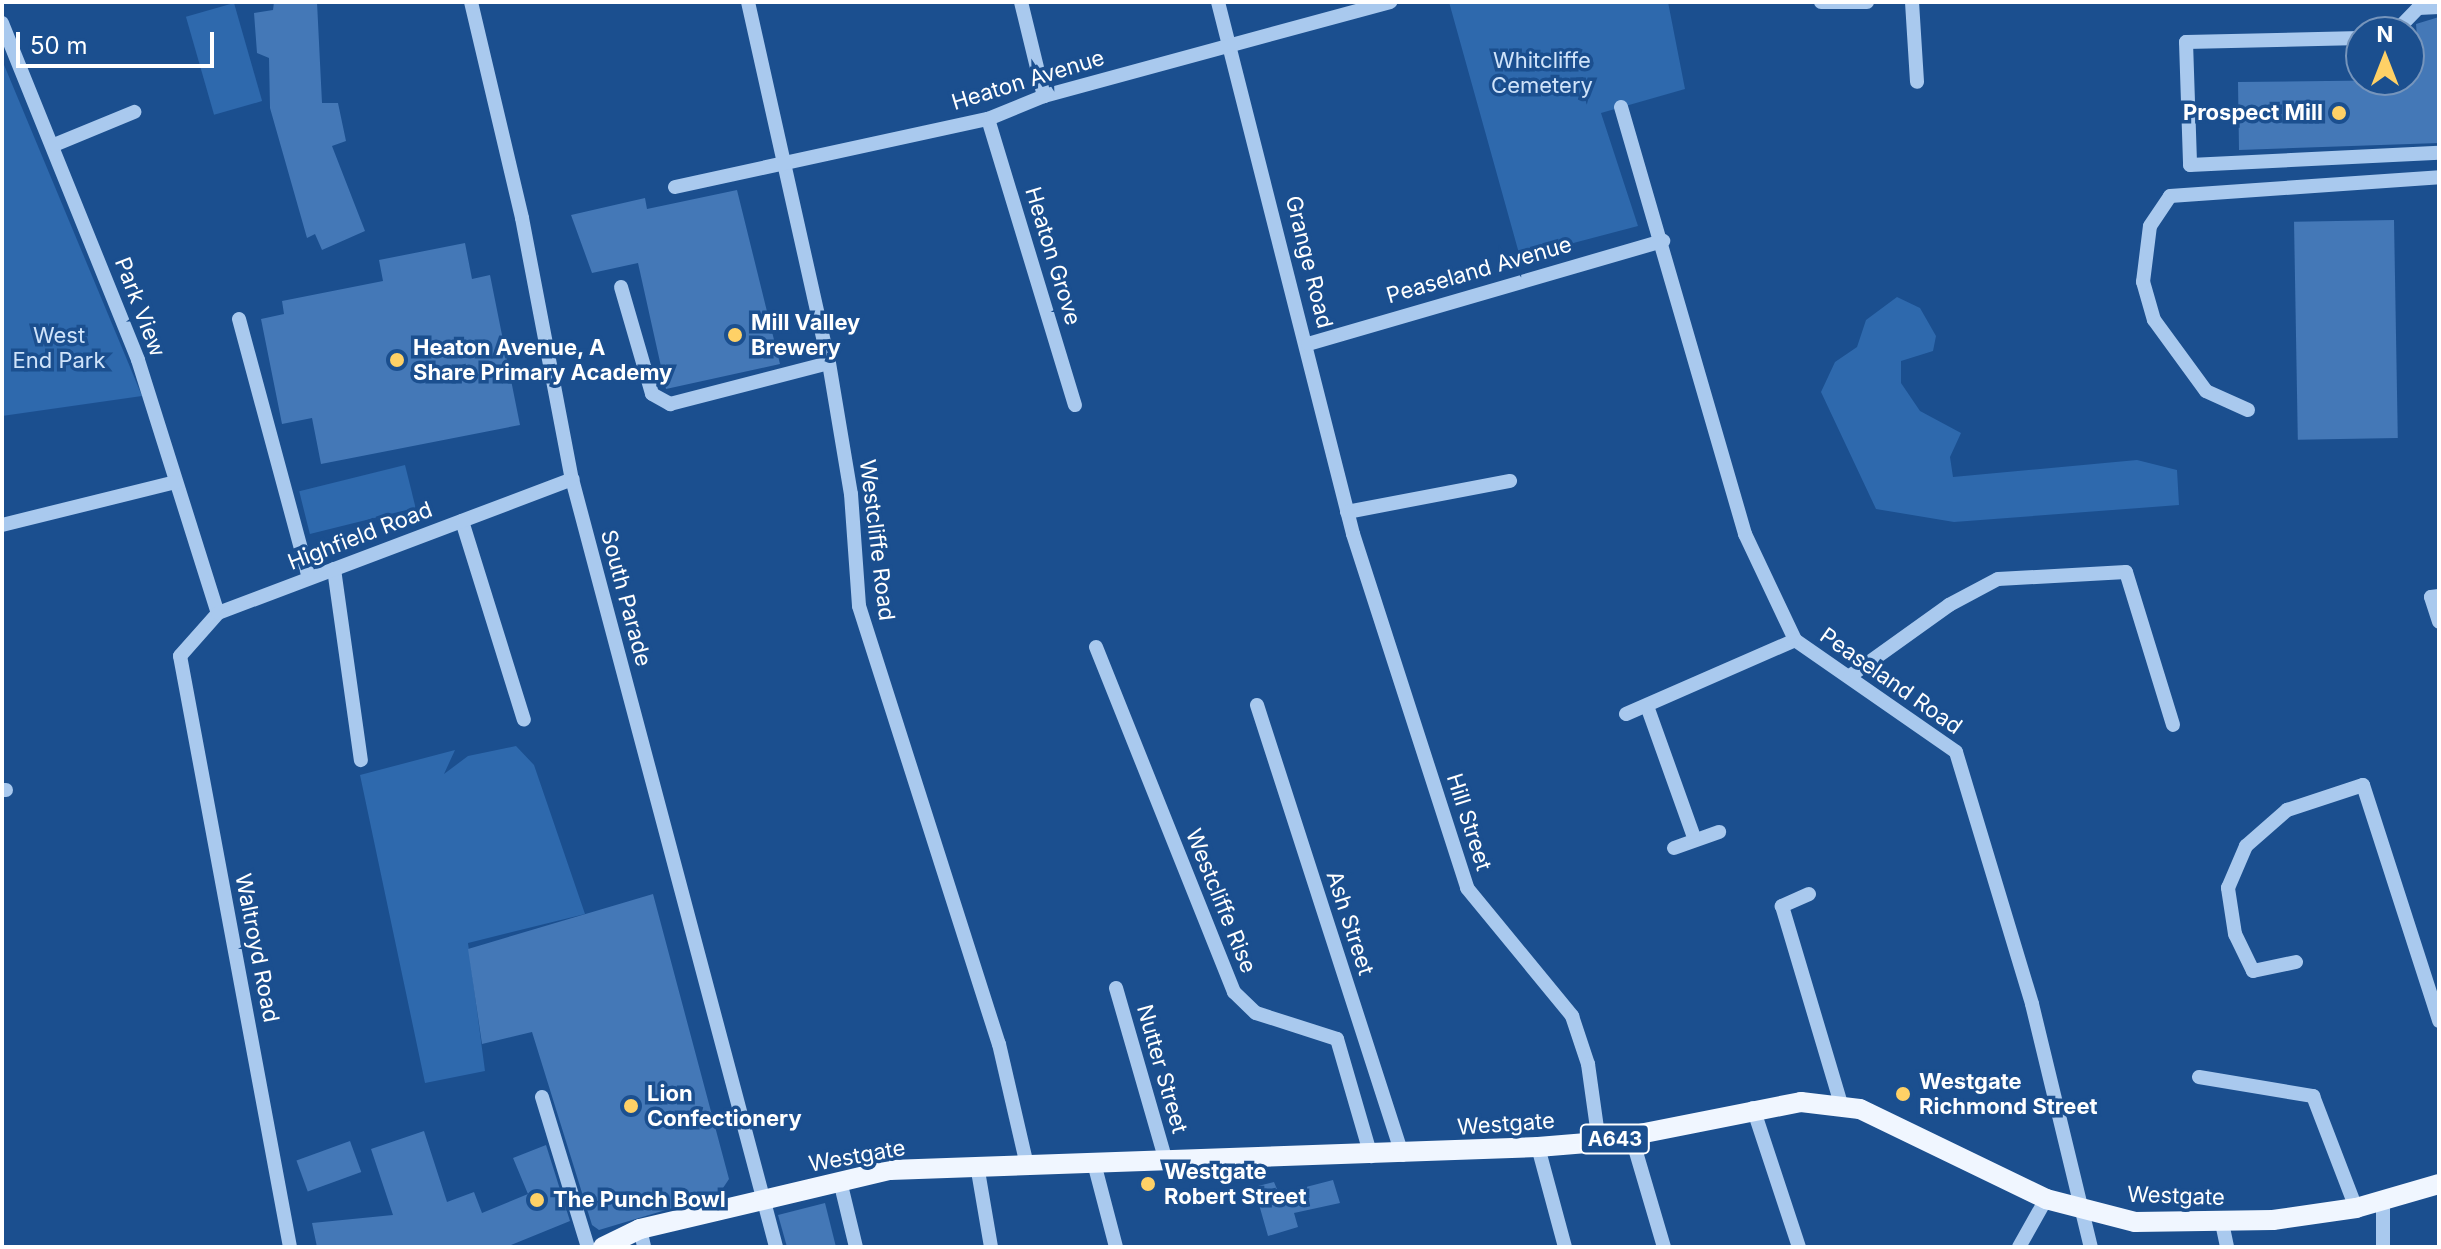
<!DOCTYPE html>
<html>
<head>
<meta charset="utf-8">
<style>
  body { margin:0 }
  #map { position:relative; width:2441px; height:1249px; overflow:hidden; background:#1b4f8f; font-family:Inter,sans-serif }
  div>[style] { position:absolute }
  .green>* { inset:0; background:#2e69ad; transform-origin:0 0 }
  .building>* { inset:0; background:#4478b7; transform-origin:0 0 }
  .minor>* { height:14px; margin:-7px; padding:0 7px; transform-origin:7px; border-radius:7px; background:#a9c9ee }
  .major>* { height:20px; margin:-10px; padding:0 10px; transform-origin:10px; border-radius:10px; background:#f0f6ff }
  .dots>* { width:22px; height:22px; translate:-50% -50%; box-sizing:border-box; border:4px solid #1b4f8f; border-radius:50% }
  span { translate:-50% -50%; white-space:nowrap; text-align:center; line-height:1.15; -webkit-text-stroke:7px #1b4f8f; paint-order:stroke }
  .shield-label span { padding:2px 6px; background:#1b4f8f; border:2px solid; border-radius:6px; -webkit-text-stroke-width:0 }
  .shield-label { font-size:20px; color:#fff; font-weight:700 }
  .park-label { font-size:22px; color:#cfe3fa }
  .street-label { font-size:22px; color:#fff }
  .poi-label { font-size:22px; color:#fff; font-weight:700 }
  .right { translate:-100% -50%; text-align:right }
  .left { translate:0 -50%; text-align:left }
  .frame { position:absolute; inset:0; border:4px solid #fff; pointer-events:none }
  .north { position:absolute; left:2345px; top:16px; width:80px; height:80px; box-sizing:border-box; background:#1b4f8f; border:2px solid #7695bc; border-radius:50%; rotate:0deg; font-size:22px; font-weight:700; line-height:32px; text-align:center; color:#fff }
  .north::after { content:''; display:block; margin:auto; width:28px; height:36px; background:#ffd166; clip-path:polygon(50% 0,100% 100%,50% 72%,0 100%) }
  .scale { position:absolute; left:16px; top:32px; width:198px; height:36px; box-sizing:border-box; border:4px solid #fff; border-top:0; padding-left:10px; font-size:24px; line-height:28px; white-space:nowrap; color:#fff; -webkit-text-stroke:6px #1b4f8f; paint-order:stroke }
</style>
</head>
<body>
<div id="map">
  <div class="green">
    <i style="clip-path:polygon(1449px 2px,1668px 2px,1685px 89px,1601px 113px,1638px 226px,1520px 257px)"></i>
    <i style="left:234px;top:3px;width:102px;height:50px;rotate:74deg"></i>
    <i style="clip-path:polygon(2px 60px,125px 355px,142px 396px,2px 416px)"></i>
    <i style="clip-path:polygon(1897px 297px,1920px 308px,1936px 336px,1933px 351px,1901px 361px,1901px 383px,1920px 411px,1961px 433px,1950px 457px,1953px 477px,2137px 460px,2177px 470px,2179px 505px,1954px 522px,1876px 509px,1821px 392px,1835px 362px,1857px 347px,1866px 320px)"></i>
    <i style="left:405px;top:465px;width:44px;height:109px;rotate:76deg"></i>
    <i style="clip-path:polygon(516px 746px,534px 765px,585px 914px,468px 943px,485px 1071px,425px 1083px,360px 775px,455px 750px,444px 774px,468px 756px)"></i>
  </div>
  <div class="building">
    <i style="clip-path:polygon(274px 2px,317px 2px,322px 103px,338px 103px,346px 141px,332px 146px,365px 231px,322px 250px,315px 234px,307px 238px,270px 108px,269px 58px,257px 53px,254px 13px,273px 10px)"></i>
    <i style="clip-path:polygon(2439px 17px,2439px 143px,2239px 150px,2238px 82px,2409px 80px,2420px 75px,2416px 24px)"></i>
    <i style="clip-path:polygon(737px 190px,780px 364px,666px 389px,638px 263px,592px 273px,571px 215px,645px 198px,647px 209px)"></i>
    <i style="left:2394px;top:220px;width:218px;height:100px;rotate:89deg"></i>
    <i style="clip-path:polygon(465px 243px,472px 279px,490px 275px,520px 425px,321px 464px,312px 418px,282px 424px,261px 319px,284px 314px,282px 301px,383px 281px,379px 260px)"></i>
    <i style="clip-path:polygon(653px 894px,729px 1179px,719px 1194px,599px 1230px,592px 1225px,532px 1032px,482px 1044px,468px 949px)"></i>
    <i style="clip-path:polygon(424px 1131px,447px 1202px,474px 1192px,482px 1213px,528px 1194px,513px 1158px,546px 1145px,570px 1221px,506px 1247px,317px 1247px,312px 1223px,393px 1215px,371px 1149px)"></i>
    <i style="left:350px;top:1141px;width:33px;height:57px;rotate:70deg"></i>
    <i style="clip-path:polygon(1333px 1180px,1340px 1203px,1294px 1213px,1298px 1227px,1268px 1236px,1254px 1187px,1274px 1182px,1279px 1194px)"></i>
    <i style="clip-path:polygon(825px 1203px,836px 1247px,787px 1247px,778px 1215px)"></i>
  </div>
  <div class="minor">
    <i style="left:471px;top:2px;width:222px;rotate:76.7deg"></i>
    <i style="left:522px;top:218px;width:266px;rotate:79.2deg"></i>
    <i style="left:572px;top:479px;width:795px;rotate:75.12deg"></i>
    <i style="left:748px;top:2px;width:370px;rotate:77.4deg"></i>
    <i style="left:829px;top:363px;width:133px;rotate:80.5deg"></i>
    <i style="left:851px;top:494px;width:112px;rotate:85.9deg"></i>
    <i style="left:859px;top:606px;width:460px;rotate:72.3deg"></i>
    <i style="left:999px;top:1044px;width:124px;rotate:77deg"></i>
    <i style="left:1021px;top:2px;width:97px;rotate:76.3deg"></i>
    <i style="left:1218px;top:2px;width:549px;rotate:75.76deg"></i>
    <i style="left:1353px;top:534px;width:372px;rotate:72.1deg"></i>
    <i style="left:1467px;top:888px;width:166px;rotate:50.6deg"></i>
    <i style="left:1572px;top:1016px;width:51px;rotate:71.6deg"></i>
    <i style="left:1588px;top:1064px;width:79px;rotate:82deg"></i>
    <i style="left:1821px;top:2px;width:46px"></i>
    <i style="left:1912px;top:2px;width:80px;rotate:86.4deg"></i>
    <i style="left:2px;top:23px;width:363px;rotate:68deg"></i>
    <i style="left:138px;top:360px;width:265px;rotate:72.5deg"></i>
    <i style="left:2395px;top:32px;width:33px;rotate:-46deg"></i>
    <i style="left:2418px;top:8px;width:21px;rotate:-3deg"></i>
    <i style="left:2361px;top:38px;width:175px;rotate:178.7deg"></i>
    <i style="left:2186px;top:42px;width:123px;rotate:88.1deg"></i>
    <i style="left:2190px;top:165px;width:249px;rotate:-2.8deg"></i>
    <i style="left:1621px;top:107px;width:445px;rotate:73.8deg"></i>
    <i style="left:1745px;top:534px;width:117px;rotate:64.7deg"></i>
    <i style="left:1795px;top:640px;width:196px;rotate:34.8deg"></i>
    <i style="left:1956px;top:752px;width:263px;rotate:73.2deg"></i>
    <i style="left:2032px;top:1004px;width:250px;rotate:76.4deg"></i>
    <i style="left:988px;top:119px;width:299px;rotate:73.1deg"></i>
    <i style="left:54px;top:145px;width:87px;rotate:-22.4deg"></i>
    <i style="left:675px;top:187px;width:320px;rotate:-12.3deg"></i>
    <i style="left:988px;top:119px;width:61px;rotate:-22.3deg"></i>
    <i style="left:1044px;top:96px;width:359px;rotate:-15.2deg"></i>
    <i style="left:621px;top:287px;width:111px;rotate:73.8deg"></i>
    <i style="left:652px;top:394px;width:21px;rotate:29deg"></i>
    <i style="left:670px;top:404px;width:164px;rotate:-14.5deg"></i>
    <i style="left:239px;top:319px;width:268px;rotate:74.9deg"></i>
    <i style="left:1308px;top:344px;width:370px;rotate:-16.2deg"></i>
    <i style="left:2248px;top:410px;width:46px;rotate:-155.7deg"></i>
    <i style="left:2206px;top:391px;width:88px;rotate:-126.2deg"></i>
    <i style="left:2154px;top:320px;width:40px;rotate:-106deg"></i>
    <i style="left:2143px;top:282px;width:56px;rotate:-82.9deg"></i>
    <i style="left:2150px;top:226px;width:36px;rotate:-56deg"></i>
    <i style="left:2170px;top:196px;width:270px;rotate:-4deg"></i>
    <i style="left:1347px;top:512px;width:166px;rotate:-10.8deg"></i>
    <i style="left:462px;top:521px;width:208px;rotate:72.7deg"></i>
    <i style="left:2px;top:525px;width:179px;rotate:-13.9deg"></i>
    <i style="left:334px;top:569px;width:193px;rotate:82deg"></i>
    <i style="left:2439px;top:596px;width:8px;rotate:173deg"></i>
    <i style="left:2431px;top:597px;width:26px;rotate:72deg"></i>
    <i style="left:1096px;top:647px;width:372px;rotate:68.2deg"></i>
    <i style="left:1234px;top:992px;width:30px;rotate:44deg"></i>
    <i style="left:1256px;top:1013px;width:85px;rotate:17.8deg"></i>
    <i style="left:1337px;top:1039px;width:122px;rotate:73.8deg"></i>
    <i style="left:1850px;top:676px;width:122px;rotate:-35.6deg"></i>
    <i style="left:1949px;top:605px;width:55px;rotate:-28deg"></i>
    <i style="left:1998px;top:579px;width:128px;rotate:-3.1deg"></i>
    <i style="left:2126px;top:572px;width:160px;rotate:72.9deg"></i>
    <i style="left:1257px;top:705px;width:473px;rotate:72.1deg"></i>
    <i style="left:1647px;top:706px;width:139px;rotate:70.3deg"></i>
    <i style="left:1626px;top:714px;width:184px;rotate:-23.6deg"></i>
    <i style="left:2px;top:790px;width:4px"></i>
    <i style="left:1674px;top:848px;width:48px;rotate:-19.6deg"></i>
    <i style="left:1809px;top:894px;width:30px;rotate:156deg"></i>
    <i style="left:1782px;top:906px;width:210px;rotate:73.4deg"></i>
    <i style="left:2296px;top:962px;width:44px;rotate:168.2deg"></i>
    <i style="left:2253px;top:971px;width:41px;rotate:-115.9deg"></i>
    <i style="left:2235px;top:934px;width:47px;rotate:-98.7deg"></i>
    <i style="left:2228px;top:888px;width:46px;rotate:-66.8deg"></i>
    <i style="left:2246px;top:846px;width:55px;rotate:-41.3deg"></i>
    <i style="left:2287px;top:810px;width:80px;rotate:-18.2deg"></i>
    <i style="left:2363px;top:785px;width:248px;rotate:72.1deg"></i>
    <i style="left:1116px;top:988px;width:180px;rotate:73.9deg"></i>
    <i style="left:2199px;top:1077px;width:116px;rotate:9.5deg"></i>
    <i style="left:2313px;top:1096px;width:120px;rotate:69deg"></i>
    <i style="left:542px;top:1097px;width:157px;rotate:73deg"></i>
    <i style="left:1753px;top:1108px;width:146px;rotate:71.7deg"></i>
    <i style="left:1631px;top:1135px;width:117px;rotate:73.6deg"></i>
    <i style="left:1538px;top:1147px;width:104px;rotate:74.9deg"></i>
    <i style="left:1094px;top:1163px;width:87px;rotate:75.3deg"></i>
    <i style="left:977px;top:1165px;width:83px;rotate:80.3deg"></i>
    <i style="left:840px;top:1181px;width:68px;rotate:76.4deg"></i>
    <i style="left:2383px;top:1200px;width:47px;rotate:90deg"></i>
    <i style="left:2222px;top:1223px;width:25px;rotate:78deg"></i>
    <i style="left:640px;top:1229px;width:18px;rotate:77deg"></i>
    <i style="left:290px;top:1247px;width:601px;rotate:-100.54deg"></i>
    <i style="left:180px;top:656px;width:57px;rotate:-48.5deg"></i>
    <i style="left:218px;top:613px;width:379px;rotate:-20.7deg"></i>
    <i style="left:2019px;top:1247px;width:55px;rotate:-60.6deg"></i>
  </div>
  <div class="major">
    <i style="left:603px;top:1247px;width:41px;rotate:-25.9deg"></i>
    <i style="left:640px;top:1229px;width:257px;rotate:-13.3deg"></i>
    <i style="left:890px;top:1170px;width:648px;rotate:-2.03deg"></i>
    <i style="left:1538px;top:1147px;width:61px;rotate:-4.7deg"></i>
    <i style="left:1599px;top:1142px;width:206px;rotate:-11.2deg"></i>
    <i style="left:1801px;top:1102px;width:59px;rotate:6.8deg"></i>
    <i style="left:1860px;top:1109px;width:207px;rotate:25.8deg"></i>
    <i style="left:2046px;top:1199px;width:92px;rotate:14.5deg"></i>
    <i style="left:2135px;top:1222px;width:138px;rotate:-0.8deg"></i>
    <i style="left:2273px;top:1220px;width:84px;rotate:-8.2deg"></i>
    <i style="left:2356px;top:1208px;width:86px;rotate:-16.1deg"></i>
  </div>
  <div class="dots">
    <i style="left:2339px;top:113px;background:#ffd166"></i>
    <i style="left:735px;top:335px;background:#ffd166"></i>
    <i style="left:397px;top:360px;background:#ffd166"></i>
    <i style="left:1903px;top:1094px;background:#ffd166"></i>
    <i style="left:631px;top:1106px;background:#ffd166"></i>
    <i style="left:1148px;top:1184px;background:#ffd166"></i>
    <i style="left:537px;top:1200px;background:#ffd166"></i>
  </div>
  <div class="shield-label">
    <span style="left:1615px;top:1139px">A643</span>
  </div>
  <div class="park-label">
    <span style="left:1542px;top:73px">Whitcliffe<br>Cemetery</span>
    <span style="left:59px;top:348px">West<br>End Park</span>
  </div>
  <div class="street-label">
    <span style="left:1028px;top:80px;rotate:-17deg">Heaton Avenue</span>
    <span style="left:1053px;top:256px;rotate:73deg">Heaton Grove</span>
    <span style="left:1309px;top:262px;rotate:76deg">Grange Road</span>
    <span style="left:1479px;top:270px;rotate:-16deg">Peaseland Avenue</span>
    <span style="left:140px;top:307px;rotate:69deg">Park View</span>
    <span style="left:360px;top:536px;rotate:-21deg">Highfield Road</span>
    <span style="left:877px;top:540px;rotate:83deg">Westcliffe Road</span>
    <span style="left:626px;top:598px;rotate:75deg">South Parade</span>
    <span style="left:1891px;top:681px;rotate:35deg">Peaseland Road</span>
    <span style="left:1469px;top:822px;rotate:72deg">Hill Street</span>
    <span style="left:1221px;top:901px;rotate:68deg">Westcliffe Rise</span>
    <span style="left:1350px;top:923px;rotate:72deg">Ash Street</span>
    <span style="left:257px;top:948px;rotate:79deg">Waltroyd Road</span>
    <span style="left:1162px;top:1069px;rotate:74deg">Nutter Street</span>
    <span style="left:1506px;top:1124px;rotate:-4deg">Westgate</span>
    <span style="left:857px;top:1156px;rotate:-10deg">Westgate</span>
    <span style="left:2176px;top:1196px;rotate:2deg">Westgate</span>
  </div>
  <div class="poi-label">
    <span class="right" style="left:2323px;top:113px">Prospect Mill</span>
    <span class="left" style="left:751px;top:335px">Mill Valley<br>Brewery</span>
    <span class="left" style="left:413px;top:360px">Heaton Avenue, A<br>Share Primary Academy</span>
    <span class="left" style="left:1919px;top:1094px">Westgate<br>Richmond Street</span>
    <span class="left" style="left:647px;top:1106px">Lion<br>Confectionery</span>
    <span class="left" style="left:1164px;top:1184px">Westgate<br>Robert Street</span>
    <span class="left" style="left:553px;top:1200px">The Punch Bowl</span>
  </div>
  <div class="frame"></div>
  <div class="north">N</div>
  <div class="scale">50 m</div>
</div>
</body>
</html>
